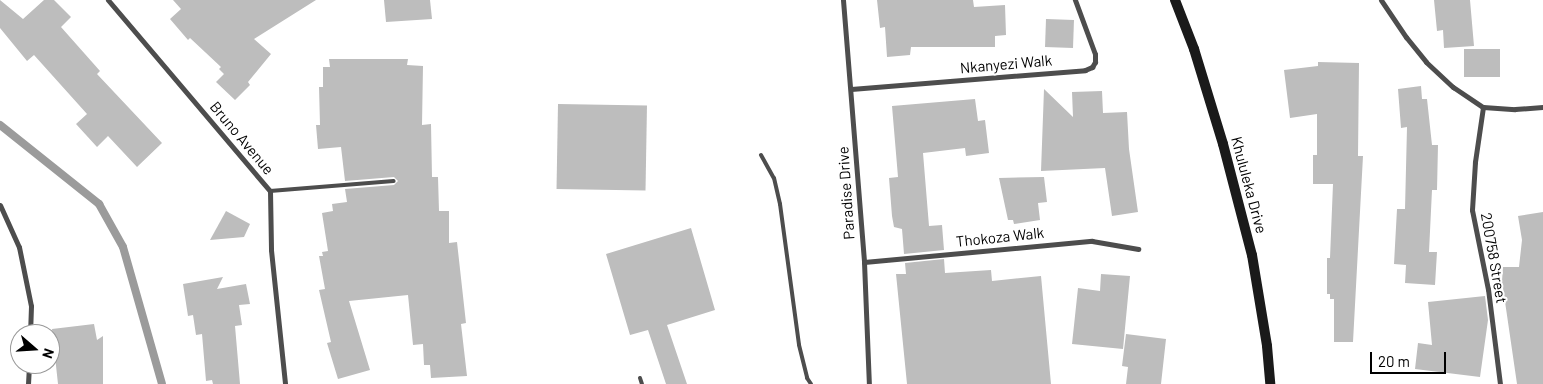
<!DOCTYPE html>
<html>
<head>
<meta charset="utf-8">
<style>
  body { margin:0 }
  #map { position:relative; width:1543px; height:384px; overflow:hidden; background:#fff; font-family:Barlow,sans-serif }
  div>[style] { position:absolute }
  .stream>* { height:8px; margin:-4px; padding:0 4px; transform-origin:4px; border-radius:4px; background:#9b9b9b }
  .building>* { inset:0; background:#bdbdbd; transform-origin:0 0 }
  .lane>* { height:4px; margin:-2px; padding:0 2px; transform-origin:2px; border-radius:2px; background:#4d4d4d }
  .street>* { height:5px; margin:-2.5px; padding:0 2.5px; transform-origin:2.5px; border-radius:2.5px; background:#4d4d4d }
  .secondary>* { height:10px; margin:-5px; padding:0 5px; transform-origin:5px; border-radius:5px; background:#1a1a1a }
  span { translate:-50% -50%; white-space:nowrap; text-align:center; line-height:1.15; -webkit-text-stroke:4px #fff; paint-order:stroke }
  .street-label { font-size:15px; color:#000 }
  .north { position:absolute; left:10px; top:324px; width:50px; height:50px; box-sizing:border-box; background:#fff; border:1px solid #999; border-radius:50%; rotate:109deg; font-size:14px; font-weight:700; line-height:20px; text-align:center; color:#000 }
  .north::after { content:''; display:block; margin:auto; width:18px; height:22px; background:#000; clip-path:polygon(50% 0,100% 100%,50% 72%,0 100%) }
  .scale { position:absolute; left:1370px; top:352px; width:76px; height:22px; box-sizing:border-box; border:2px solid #000; border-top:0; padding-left:6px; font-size:15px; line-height:18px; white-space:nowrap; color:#000; -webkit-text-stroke:4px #fff; paint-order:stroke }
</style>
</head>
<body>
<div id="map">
  <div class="stream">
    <i style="left:0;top:125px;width:127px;rotate:38.6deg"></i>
    <i style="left:99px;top:204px;width:49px;rotate:60.8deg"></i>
    <i style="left:123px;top:247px;width:142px;rotate:74.1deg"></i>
  </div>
  <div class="building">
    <i style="clip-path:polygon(0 0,23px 19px,44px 0,54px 0,71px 17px,61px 27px,100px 71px,97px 74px,162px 143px,137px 167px,108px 136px,97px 147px,76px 124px,87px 114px,34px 55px,27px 61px,0 28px)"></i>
    <i style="clip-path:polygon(173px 0,316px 0,254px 39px,271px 54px,248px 82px,250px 85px,235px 100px,216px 82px,224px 74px,219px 69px,221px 67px,190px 38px,188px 40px,170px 19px,181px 9px)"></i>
    <i style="clip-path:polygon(384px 0,430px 0,432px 19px,386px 22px)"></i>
    <i style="clip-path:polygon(877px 0,973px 0,974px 7px,1005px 5px,1006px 35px,995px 36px,995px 47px,911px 47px,910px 55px,887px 57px,885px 27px,880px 28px)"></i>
    <i style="clip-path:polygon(1434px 0,1470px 0,1474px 46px,1444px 48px,1443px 30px,1437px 31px)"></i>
    <i style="left:1046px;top:19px;width:28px;height:28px;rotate:2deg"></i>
    <i style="left:1500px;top:49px;width:28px;height:36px;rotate:90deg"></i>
    <i style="clip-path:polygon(329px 59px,408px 59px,407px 65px,423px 66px,422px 125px,431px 124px,432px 177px,438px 177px,439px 211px,449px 211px,449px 243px,457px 242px,466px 323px,461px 324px,467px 376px,431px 378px,430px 365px,424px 365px,423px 344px,413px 345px,408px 295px,349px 301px,370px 370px,338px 379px,327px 343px,331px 342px,319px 290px,325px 289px,319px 256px,323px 256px,322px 252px,328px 251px,322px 213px,333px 211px,332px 204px,347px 202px,345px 189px,394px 185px,398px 181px,394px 177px,345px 181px,341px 147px,318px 149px,316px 125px,320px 125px,319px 87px,323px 87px,323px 67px,330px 67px)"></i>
    <i style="clip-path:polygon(1318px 62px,1359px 63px,1358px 156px,1363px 156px,1353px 342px,1334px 342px,1334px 299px,1330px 299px,1330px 294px,1327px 294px,1327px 258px,1330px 258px,1333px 184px,1313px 184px,1313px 155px,1317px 155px,1317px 114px,1290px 118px,1284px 70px,1318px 66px)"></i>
    <i style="clip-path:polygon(1421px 86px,1422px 99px,1427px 99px,1432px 145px,1438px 145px,1437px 190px,1432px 190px,1429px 252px,1437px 252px,1435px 285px,1405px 283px,1406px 265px,1394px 264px,1397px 209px,1405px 209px,1407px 127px,1401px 128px,1398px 89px)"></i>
    <i style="clip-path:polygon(1044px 89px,1073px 117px,1072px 92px,1102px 91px,1103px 113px,1127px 112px,1129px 149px,1138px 212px,1112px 216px,1105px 168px,1041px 171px)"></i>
    <i style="clip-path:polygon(975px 99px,978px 121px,985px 120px,989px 153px,966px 156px,965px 148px,923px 153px,929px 226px,942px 225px,944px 250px,904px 254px,902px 229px,894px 227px,892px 216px,889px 178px,898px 177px,892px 106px)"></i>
    <i style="left:558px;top:104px;width:89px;height:85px;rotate:1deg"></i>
    <i style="clip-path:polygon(1044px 177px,1047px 202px,1038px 203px,1040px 220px,1014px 224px,1013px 220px,1008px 220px,999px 178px)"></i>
    <i style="clip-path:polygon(226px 211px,250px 224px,244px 237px,210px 240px)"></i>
    <i style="clip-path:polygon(1543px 212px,1543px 384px,1517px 384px,1502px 281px,1503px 267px,1519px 267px,1522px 240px,1518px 216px)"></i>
    <i style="clip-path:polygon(691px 228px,715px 310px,667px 325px,687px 384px,666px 384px,648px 330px,630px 335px,606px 254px)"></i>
    <i style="clip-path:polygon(944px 259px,945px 273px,991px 270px,992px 281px,1041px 276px,1051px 384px,907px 384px,896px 274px,906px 274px,905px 263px)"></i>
    <i style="clip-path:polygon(1101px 274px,1130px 276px,1123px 349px,1072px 344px,1078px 288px,1100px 291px)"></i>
    <i style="clip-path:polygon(223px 277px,217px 289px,246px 284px,250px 304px,239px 305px,242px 325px,235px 326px,240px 384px,213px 384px,212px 380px,206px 381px,202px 334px,196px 335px,193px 315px,188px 316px,183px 284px)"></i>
    <i style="clip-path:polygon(1485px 296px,1488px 320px,1480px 377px,1415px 369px,1418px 343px,1432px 345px,1428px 302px)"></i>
    <i style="clip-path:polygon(94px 324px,97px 340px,103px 336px,103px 384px,58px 384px,52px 329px)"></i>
    <i style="clip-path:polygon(1126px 334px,1166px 339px,1161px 384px,1126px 384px,1128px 367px,1122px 366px)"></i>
  </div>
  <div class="lane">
    <i style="left:761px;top:155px;width:26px;rotate:61deg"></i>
    <i style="left:774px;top:178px;width:27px;rotate:77deg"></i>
    <i style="left:780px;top:204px;width:142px;rotate:82.3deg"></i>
    <i style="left:799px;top:345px;width:34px;rotate:76deg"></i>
    <i style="left:807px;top:378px;width:7px;rotate:56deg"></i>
    <i style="left:270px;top:191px;width:124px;rotate:-4.6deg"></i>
    <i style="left:640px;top:378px;width:6px;rotate:72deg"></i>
  </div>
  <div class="street">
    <i style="left:108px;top:0;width:250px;rotate:49.7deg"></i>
    <i style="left:270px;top:191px;width:59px;rotate:89deg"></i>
    <i style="left:271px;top:250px;width:135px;rotate:84deg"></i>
    <i style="left:843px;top:0;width:263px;rotate:85.4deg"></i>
    <i style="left:864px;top:262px;width:122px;rotate:87.7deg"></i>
    <i style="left:1381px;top:0;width:45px;rotate:56deg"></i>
    <i style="left:1406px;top:37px;width:32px;rotate:51deg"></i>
    <i style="left:1426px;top:62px;width:37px;rotate:43deg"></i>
    <i style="left:1453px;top:87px;width:36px;rotate:34deg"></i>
    <i style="left:1483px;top:107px;width:32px;rotate:4deg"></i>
    <i style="left:1515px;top:109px;width:28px;rotate:-4deg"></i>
    <i style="left:851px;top:89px;width:235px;rotate:-4.6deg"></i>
    <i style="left:1085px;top:70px;width:8px;rotate:-23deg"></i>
    <i style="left:1092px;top:67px;width:6px;rotate:-59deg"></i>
    <i style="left:1095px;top:62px;width:8px;rotate:-90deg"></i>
    <i style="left:1095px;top:54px;width:58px;rotate:-110.3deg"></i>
    <i style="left:1483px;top:107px;width:56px;rotate:98.3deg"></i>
    <i style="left:1475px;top:162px;width:48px;rotate:93.6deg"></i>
    <i style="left:1472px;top:210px;width:81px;rotate:78.6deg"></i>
    <i style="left:1488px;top:289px;width:96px;rotate:82.8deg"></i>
    <i style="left:0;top:205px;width:46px;rotate:65.7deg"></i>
    <i style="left:19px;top:247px;width:60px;rotate:78.5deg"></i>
    <i style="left:31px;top:306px;width:28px;rotate:92deg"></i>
    <i style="left:864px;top:262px;width:229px;rotate:-5.3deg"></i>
    <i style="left:1092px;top:241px;width:47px;rotate:9.9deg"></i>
    <i style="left:28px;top:384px;width:20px;rotate:-87deg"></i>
  </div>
  <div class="secondary">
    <i style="left:1175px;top:0;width:53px;rotate:68.8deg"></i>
    <i style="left:1194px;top:49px;width:99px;rotate:73deg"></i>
    <i style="left:1223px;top:144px;width:115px;rotate:75.4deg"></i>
    <i style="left:1252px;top:255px;width:92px;rotate:80.6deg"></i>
    <i style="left:1267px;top:346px;width:38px;rotate:85deg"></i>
  </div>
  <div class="street-label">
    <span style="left:1006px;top:64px;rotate:-5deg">Nkanyezi Walk</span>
    <span style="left:242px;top:138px;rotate:50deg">Bruno Avenue</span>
    <span style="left:1249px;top:185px;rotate:75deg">Khululeka Drive</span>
    <span style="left:846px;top:193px;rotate:-94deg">Paradise Drive</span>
    <span style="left:1000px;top:237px;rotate:-6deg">Thokoza Walk</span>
    <span style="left:1494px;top:258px;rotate:80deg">200758 Street</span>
  </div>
  <div class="north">N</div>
  <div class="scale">20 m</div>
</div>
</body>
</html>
